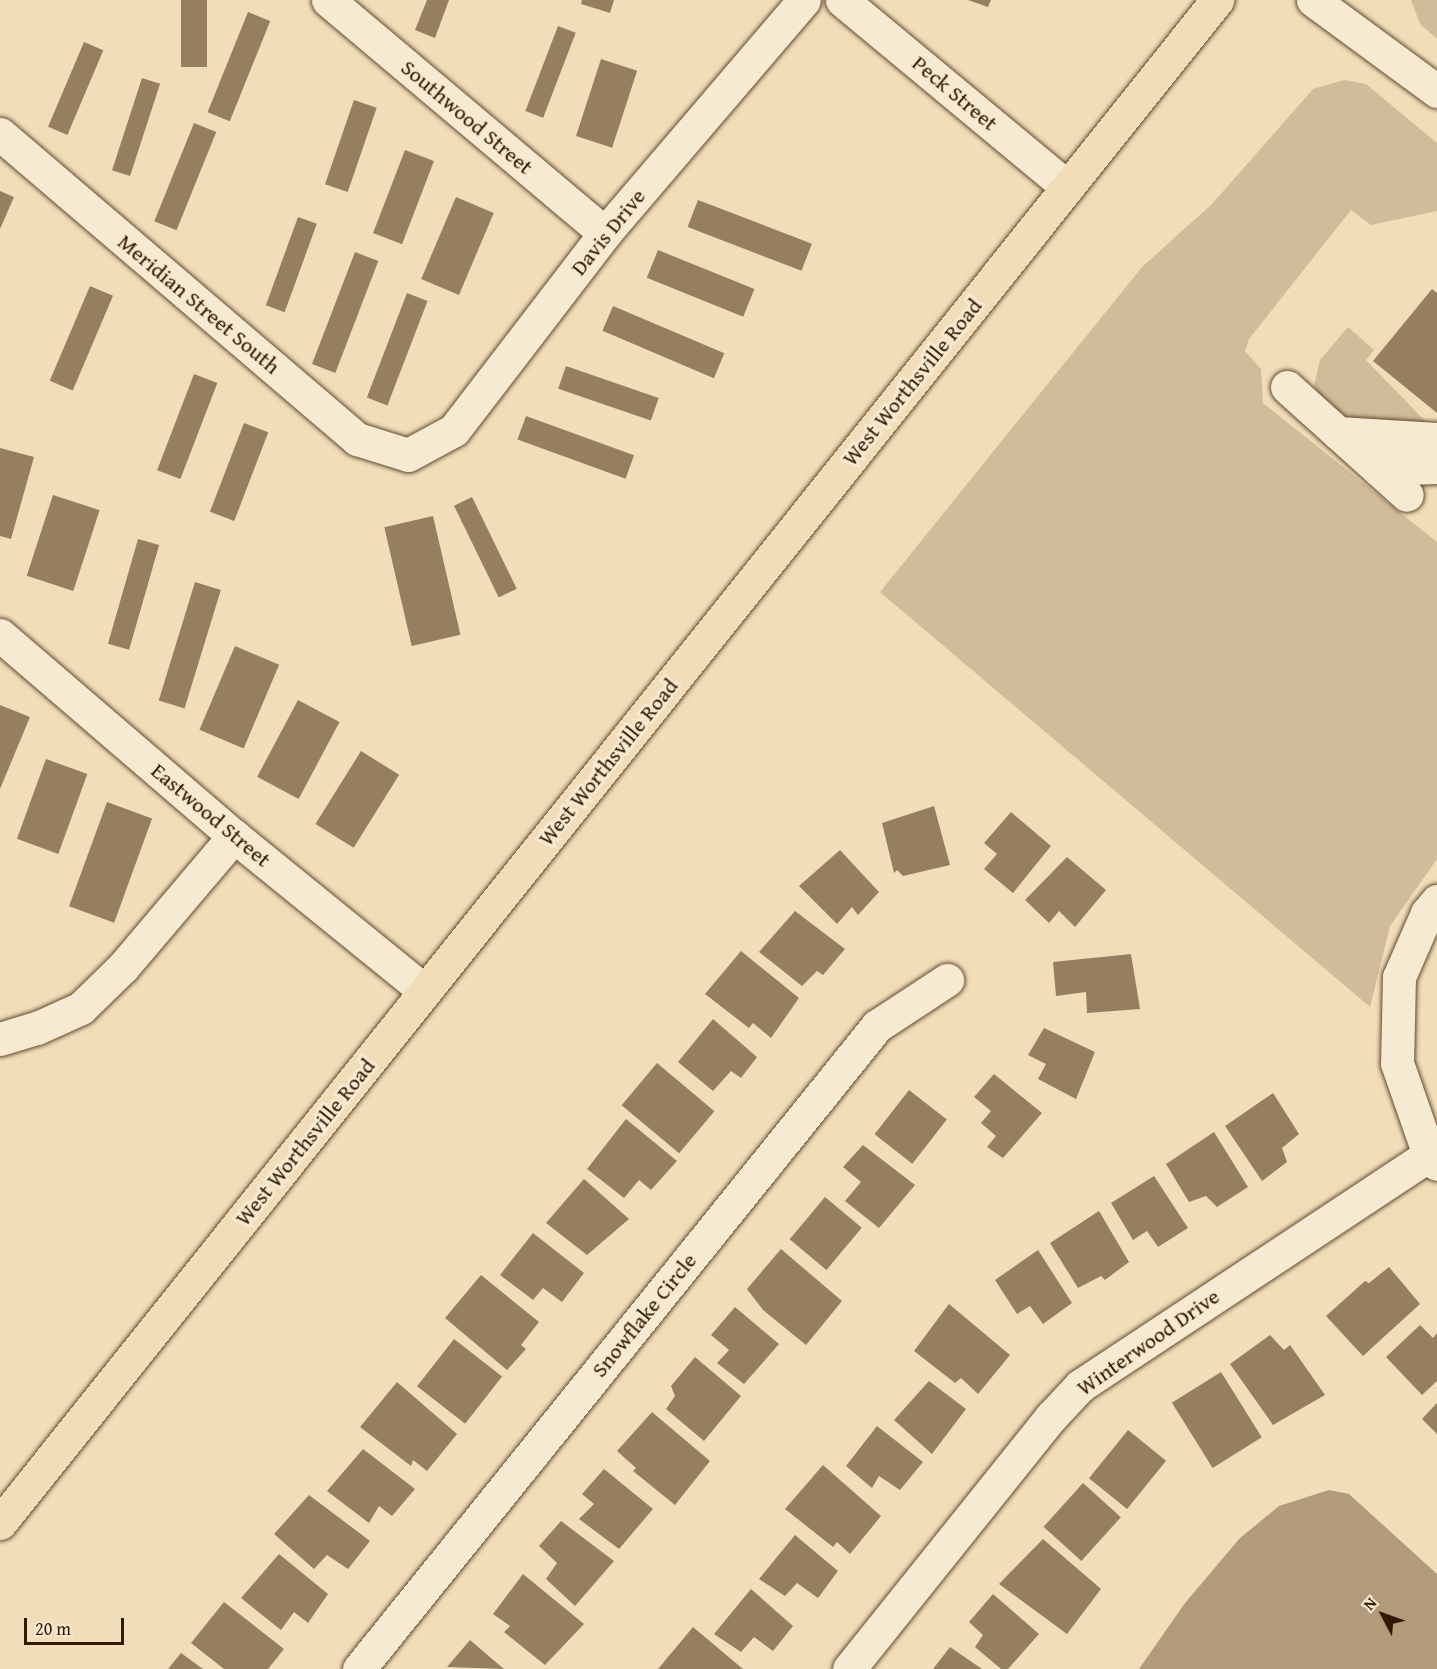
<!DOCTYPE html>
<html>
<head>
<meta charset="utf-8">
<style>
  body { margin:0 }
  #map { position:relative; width:1437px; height:1669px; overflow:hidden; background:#f1deb9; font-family:"Gentium Book Plus",serif }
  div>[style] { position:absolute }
  .green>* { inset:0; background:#d1bc9a }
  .water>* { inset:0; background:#b19b7b }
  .building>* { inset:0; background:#967f61; transform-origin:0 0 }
  .roads { filter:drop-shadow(0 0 2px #634a30) drop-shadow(0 0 2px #634a30) }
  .minor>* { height:33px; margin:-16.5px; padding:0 16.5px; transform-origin:16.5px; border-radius:16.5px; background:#f6ead2 }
  .major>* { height:33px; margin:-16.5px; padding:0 16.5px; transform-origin:16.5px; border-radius:16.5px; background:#f1deb9 }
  span { translate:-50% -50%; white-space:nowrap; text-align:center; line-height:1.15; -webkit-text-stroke:6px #f6ead2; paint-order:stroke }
  .street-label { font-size:22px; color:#341802 }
  .north { position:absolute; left:1353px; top:1585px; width:60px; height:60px; -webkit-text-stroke:4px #f6ead2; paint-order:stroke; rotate:311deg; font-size:16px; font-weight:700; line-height:24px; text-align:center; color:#341802 }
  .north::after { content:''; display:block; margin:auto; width:21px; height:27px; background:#341802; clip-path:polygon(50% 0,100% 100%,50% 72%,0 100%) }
  .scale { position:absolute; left:24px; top:1618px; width:100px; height:27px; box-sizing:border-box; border:3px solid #341802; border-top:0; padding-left:8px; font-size:18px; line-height:21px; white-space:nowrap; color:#341802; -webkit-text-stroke:4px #f6ead2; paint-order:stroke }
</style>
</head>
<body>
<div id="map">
  <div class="green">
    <i style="clip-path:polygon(1411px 0,1437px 0,1437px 39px,1420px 24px)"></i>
    <i style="clip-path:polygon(1344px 80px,1366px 84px,1437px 143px,1437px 211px,1371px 225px,1351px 210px,1249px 339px,1245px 351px,1261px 369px,1263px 403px,1437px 542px,1437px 859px,1390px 926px,1370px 1007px,880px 592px,1142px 267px,1212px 204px,1313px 89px)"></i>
    <i style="clip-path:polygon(1348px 327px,1374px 350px,1366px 360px,1433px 429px,1341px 419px,1321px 399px,1314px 386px,1320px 360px)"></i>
  </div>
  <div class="water">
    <i style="clip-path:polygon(1329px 1490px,1349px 1494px,1437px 1574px,1437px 1669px,1139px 1669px,1185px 1603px,1240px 1538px,1279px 1506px)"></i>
  </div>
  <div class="building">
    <i style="left:181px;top:0;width:26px;height:67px"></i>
    <i style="clip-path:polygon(427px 0,449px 0,435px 38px,415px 30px)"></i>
    <i style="clip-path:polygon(582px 0,614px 0,610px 13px,581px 4px)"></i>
    <i style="clip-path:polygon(968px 0,991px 0,988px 7px)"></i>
    <i style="left:248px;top:12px;width:24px;height:108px;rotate:22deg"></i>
    <i style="left:558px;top:26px;width:19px;height:91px;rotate:21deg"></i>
    <i style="left:84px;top:42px;width:21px;height:92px;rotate:23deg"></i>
    <i style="left:601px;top:59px;width:38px;height:81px;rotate:18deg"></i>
    <i style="left:142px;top:78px;width:19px;height:97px;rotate:18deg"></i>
    <i style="left:354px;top:100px;width:24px;height:89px;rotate:19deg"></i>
    <i style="left:194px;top:123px;width:24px;height:106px;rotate:22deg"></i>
    <i style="left:405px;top:150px;width:31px;height:89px;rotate:21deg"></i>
    <i style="clip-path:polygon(0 191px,14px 197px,0 229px)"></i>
    <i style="left:456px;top:197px;width:41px;height:89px;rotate:23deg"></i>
    <i style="left:698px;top:200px;width:122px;height:29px;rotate:21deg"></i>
    <i style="left:298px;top:217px;width:20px;height:94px;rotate:20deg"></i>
    <i style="left:658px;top:250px;width:104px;height:30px;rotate:22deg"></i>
    <i style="left:355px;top:252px;width:25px;height:120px;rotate:21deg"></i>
    <i style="left:90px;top:286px;width:25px;height:103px;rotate:23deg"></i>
    <i style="clip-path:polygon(1432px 289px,1437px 293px,1437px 413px,1373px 361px)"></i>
    <i style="left:407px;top:293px;width:22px;height:112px;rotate:21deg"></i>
    <i style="left:613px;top:306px;width:121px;height:27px;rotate:23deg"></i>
    <i style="left:566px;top:366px;width:98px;height:24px;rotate:19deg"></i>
    <i style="left:194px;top:374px;width:25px;height:103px;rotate:21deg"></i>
    <i style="left:526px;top:416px;width:115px;height:25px;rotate:20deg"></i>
    <i style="left:244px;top:423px;width:26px;height:95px;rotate:21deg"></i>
    <i style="clip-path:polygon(0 448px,34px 457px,11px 539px,0 536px)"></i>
    <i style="left:53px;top:495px;width:49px;height:85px;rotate:18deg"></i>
    <i style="left:472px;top:497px;width:102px;height:20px;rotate:64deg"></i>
    <i style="left:433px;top:516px;width:122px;height:50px;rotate:77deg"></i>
    <i style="left:138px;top:539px;width:22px;height:109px;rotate:16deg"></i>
    <i style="left:195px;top:582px;width:27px;height:124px;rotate:17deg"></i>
    <i style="left:235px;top:646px;width:48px;height:91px;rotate:23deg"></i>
    <i style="left:298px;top:700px;width:47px;height:87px;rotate:28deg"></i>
    <i style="clip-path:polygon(0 705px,30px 717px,0 789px)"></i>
    <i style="left:361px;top:751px;width:45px;height:86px;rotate:32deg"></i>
    <i style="left:46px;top:759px;width:44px;height:85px;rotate:20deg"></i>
    <i style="left:107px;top:802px;width:48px;height:111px;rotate:20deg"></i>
    <i style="clip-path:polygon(934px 806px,950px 865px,903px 876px,897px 870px,894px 873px,882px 823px)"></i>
    <i style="clip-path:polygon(1011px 812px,1051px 846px,1013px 893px,984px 869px,997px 854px,984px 843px)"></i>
    <i style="clip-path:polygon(840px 850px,879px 892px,858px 915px,852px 907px,837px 924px,799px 886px)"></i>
    <i style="clip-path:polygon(1067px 857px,1106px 890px,1075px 927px,1059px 911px,1049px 923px,1025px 900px)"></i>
    <i style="clip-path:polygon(795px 911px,845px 949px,823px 975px,817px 971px,802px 986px,759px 952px)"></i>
    <i style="clip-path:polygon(741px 951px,799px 998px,771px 1038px,753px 1023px,749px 1028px,705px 994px)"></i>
    <i style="clip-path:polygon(1131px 954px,1140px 1009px,1087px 1013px,1086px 992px,1056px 996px,1053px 962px)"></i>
    <i style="clip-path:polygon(713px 1019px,757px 1057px,741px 1078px,731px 1071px,713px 1091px,678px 1062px)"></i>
    <i style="clip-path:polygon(1044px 1028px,1095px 1052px,1076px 1099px,1038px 1079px,1046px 1064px,1028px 1055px)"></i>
    <i style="left:657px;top:1063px;width:75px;height:55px;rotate:40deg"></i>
    <i style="clip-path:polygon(994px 1074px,1042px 1113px,1003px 1158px,987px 1147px,996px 1136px,981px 1123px,991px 1111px,974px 1097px)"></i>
    <i style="left:909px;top:1090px;width:48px;height:56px;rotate:38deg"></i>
    <i style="clip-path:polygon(1273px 1093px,1299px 1134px,1282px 1148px,1287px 1162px,1262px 1181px,1225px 1126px)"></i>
    <i style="clip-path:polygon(626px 1119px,677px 1161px,651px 1190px,639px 1180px,624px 1198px,587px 1169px)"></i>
    <i style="clip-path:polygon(1214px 1132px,1248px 1187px,1217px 1207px,1206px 1196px,1189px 1202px,1166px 1164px)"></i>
    <i style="clip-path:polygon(863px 1145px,915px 1185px,879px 1228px,845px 1201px,861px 1182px,843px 1167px)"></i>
    <i style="clip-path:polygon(1154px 1176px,1188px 1228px,1158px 1247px,1147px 1231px,1133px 1240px,1111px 1203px)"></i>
    <i style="clip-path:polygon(584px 1179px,629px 1219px,587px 1255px,546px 1223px)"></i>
    <i style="left:825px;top:1197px;width:48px;height:55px;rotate:40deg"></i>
    <i style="clip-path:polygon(1099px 1211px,1129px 1262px,1105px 1280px,1101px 1276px,1078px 1288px,1050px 1243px)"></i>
    <i style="clip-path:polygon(533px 1233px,584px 1273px,562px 1302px,543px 1288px,533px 1300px,500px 1275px)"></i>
    <i style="clip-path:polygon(781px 1249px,842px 1301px,806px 1345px,763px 1310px,747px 1289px)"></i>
    <i style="clip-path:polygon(1038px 1250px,1072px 1303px,1043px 1324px,1030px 1306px,1017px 1314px,995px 1280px)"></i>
    <i style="clip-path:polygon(1389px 1267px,1420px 1304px,1363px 1356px,1326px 1316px,1365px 1281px,1369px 1283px)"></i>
    <i style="clip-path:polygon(481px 1275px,539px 1322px,521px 1345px,526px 1349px,507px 1370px,445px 1318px)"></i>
    <i style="clip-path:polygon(949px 1304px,1010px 1355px,978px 1394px,961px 1378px,955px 1383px,914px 1351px)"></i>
    <i style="clip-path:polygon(735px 1307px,779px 1344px,744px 1384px,717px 1363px,729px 1350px,711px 1335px)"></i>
    <i style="clip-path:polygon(1420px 1325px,1433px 1338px,1437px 1333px,1437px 1381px,1422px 1395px,1386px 1357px)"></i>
    <i style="clip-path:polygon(1270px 1335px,1284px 1350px,1290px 1345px,1325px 1395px,1273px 1425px,1230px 1364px)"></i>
    <i style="left:454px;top:1339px;width:61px;height:60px;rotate:38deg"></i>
    <i style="clip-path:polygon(695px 1357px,741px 1396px,704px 1441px,666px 1409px,675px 1396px,671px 1386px)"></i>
    <i style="left:1221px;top:1372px;width:77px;height:58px;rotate:58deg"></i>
    <i style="clip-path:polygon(929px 1381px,966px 1409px,932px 1454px,894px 1420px)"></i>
    <i style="clip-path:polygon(397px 1382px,457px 1434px,427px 1471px,413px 1460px,411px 1466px,360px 1427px)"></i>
    <i style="clip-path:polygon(1437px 1403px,1437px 1434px,1422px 1419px)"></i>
    <i style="clip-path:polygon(652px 1412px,710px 1461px,675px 1505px,633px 1471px,636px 1468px,617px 1451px)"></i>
    <i style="clip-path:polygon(877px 1426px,923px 1462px,900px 1490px,879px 1476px,872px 1488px,846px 1466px)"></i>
    <i style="left:1128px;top:1430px;width:49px;height:62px;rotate:39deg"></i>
    <i style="clip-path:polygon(363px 1449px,415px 1489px,392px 1516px,379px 1506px,369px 1523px,327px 1491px)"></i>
    <i style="clip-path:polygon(823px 1465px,881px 1516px,850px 1554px,837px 1542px,833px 1547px,785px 1509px)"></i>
    <i style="clip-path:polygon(604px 1469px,653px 1509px,619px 1549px,579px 1519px,594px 1504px,582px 1494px)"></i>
    <i style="left:1083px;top:1483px;width:51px;height:59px;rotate:42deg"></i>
    <i style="clip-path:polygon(309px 1495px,370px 1541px,348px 1569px,327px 1555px,314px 1569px,274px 1534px)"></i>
    <i style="clip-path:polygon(561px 1521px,614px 1561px,575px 1606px,546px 1579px,557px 1563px,539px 1546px)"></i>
    <i style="clip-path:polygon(795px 1535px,838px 1571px,818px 1598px,797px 1583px,785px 1596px,759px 1579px)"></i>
    <i style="clip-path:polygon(1043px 1539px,1101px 1589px,1067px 1634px,999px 1584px)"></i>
    <i style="clip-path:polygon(279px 1554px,328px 1594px,308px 1623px,294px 1612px,281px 1630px,241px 1598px)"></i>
    <i style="clip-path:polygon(523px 1574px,584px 1624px,545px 1665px,504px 1632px,510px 1626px,493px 1614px)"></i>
    <i style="clip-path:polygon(751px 1589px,793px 1626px,773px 1651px,754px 1637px,741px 1652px,714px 1634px)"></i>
    <i style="clip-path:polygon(993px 1594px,1039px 1634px,1008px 1669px,1001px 1669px,975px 1647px,983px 1635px,969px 1622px)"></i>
    <i style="clip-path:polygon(224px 1602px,284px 1649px,268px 1669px,224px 1669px,191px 1643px)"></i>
    <i style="clip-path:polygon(693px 1627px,743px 1669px,658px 1669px)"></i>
    <i style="clip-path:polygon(470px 1640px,504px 1669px,447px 1667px)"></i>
    <i style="clip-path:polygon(950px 1647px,982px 1669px,933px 1669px)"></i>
    <i style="clip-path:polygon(181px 1653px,203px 1669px,168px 1669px)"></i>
  </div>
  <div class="roads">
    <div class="minor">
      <i style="left:328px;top:0;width:362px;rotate:40.1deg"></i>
      <i style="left:842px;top:0;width:293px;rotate:39.7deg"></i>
      <i style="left:1313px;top:0;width:154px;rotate:36.3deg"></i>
      <i style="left:0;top:134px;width:470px;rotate:40.5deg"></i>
      <i style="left:357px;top:439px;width:53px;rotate:17.4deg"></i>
      <i style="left:408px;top:455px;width:52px;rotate:-28.5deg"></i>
      <i style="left:454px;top:430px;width:248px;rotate:-52.5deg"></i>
      <i style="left:605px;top:233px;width:306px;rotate:-49.5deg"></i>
      <i style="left:1287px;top:387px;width:161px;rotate:42deg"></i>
      <i style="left:1338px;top:433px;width:99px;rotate:3.5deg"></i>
      <i style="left:1378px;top:469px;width:59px;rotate:-1.9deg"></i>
      <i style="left:0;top:635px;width:308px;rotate:40.7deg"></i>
      <i style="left:234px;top:836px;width:246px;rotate:39.1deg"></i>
      <i style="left:1437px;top:901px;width:16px;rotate:130deg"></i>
      <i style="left:1427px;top:913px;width:70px;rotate:113.6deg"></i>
      <i style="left:1399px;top:977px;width:86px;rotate:91.3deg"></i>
      <i style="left:1397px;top:1063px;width:97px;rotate:70.8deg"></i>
      <i style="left:1429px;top:1155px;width:12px;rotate:48deg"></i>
      <i style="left:0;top:1039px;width:39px;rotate:-17deg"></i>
      <i style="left:37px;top:1028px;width:48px;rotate:-24.4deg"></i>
      <i style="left:81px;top:1008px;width:59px;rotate:-44.3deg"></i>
      <i style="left:123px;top:967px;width:172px;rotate:-49.7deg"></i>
      <i style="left:359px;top:1669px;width:826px;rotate:-51.15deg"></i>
      <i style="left:877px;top:1026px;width:84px;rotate:-33.3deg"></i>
      <i style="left:849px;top:1669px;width:324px;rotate:-51.3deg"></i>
      <i style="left:1052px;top:1416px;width:41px;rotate:-47deg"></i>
      <i style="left:1080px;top:1386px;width:419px;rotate:-33.5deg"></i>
    </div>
    <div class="major">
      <i style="left:0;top:1523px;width:1950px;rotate:-51.37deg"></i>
    </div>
  </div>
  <div class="street-label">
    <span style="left:955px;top:93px;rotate:40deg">Peck Street</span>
    <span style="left:467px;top:117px;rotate:40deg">Southwood Street</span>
    <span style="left:608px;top:232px;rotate:-51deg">Davis Drive</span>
    <span style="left:199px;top:304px;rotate:40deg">Meridian Street South</span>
    <span style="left:912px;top:382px;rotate:-51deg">West Worthsville Road</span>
    <span style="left:608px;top:762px;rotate:-51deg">West Worthsville Road</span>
    <span style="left:211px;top:815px;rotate:40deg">Eastwood Street</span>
    <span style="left:305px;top:1142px;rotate:-51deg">West Worthsville Road</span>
    <span style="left:644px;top:1315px;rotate:-51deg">Snowflake Circle</span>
    <span style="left:1148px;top:1342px;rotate:-35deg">Winterwood Drive</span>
  </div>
  <div class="north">N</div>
  <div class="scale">20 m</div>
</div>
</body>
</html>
